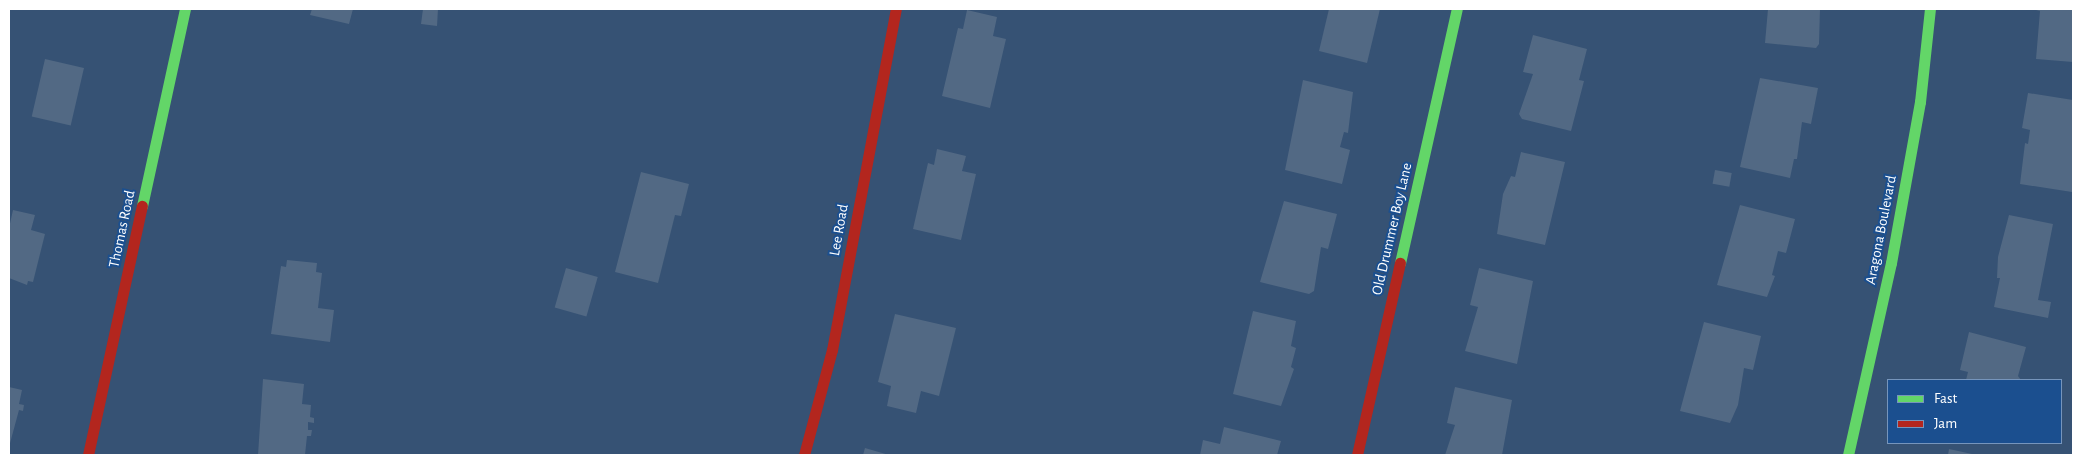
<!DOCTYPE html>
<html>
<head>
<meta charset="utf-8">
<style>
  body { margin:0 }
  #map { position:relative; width:2082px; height:464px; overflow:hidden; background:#365274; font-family:"Alegreya Sans",sans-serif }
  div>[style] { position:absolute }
  .building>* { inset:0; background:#526984; transform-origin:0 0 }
  .fast>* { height:11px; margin:-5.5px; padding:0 5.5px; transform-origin:5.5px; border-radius:5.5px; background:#63d668 }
  .jam>* { height:11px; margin:-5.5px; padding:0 5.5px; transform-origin:5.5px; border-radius:5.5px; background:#b3261e }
  span { translate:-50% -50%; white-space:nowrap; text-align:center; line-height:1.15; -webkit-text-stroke:4px #1b4f8f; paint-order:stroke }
  .street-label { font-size:15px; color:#fff }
  .frame { position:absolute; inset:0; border:10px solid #fff; pointer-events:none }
  .legend { position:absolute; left:1887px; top:379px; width:175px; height:65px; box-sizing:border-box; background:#1b4f8f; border:1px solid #7695bc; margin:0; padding:6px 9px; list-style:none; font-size:15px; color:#fff }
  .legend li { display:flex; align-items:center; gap:10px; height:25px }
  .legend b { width:25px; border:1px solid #7695bc }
</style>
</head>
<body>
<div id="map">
  <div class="building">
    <i style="clip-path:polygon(312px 9px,353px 9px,349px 24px,310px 15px)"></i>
    <i style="clip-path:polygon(423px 9px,438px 9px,437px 26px,421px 24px)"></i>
    <i style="clip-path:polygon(1329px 9px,1380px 9px,1367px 63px,1319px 51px)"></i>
    <i style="clip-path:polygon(1768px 9px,1820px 9px,1819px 44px,1816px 48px,1765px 43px)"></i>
    <i style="clip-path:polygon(2032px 9px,2073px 9px,2073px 62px,2036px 59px,2040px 11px)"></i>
    <i style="clip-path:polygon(967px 10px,997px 17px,993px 36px,1006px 39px,990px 108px,942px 96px,958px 28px,963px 29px)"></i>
    <i style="clip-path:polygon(1533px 35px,1587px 49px,1579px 80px,1584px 81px,1571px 131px,1522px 119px,1519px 114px,1533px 74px,1523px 72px)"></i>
    <i style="left:45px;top:59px;width:40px;height:59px;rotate:13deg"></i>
    <i style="clip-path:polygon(1760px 78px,1818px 88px,1811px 124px,1802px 122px,1797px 159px,1794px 159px,1790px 178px,1740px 167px)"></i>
    <i style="clip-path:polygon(1303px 80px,1353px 92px,1348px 133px,1344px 132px,1340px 147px,1350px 150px,1342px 184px,1285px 170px)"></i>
    <i style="clip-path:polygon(2028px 93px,2073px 100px,2072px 192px,2020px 184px,2025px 143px,2028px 144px,2030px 130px,2022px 128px)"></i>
    <i style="clip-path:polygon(937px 149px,966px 156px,962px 171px,976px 174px,961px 240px,913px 229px,928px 163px,934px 165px)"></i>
    <i style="clip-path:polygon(1521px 152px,1565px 162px,1545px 245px,1497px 234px,1503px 194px,1511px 176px,1515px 177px)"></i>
    <i style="left:1715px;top:170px;width:17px;height:14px;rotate:10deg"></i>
    <i style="clip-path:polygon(641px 172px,689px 184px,681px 216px,675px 215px,658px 283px,615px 272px)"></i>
    <i style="clip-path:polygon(1284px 201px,1337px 214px,1328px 249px,1321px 247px,1314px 291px,1309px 294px,1260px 282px)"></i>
    <i style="clip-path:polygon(1740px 205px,1795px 219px,1786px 253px,1778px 251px,1772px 275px,1775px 276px,1767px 297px,1717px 285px)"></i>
    <i style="clip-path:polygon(13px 210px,35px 215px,31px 230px,45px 234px,33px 282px,28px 281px,27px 285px,9px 278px,9px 228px)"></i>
    <i style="clip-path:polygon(2009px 215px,2053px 224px,2038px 300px,2051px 302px,2048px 318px,1994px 307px,2000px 278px,1997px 278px,1998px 257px)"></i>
    <i style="clip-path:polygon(287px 260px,317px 263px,316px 272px,322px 273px,318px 308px,334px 310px,330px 342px,271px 334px,281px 266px,286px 267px)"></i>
    <i style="left:566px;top:268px;width:33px;height:41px;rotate:16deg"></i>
    <i style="clip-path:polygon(1479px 268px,1533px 281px,1517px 364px,1465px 351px,1478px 307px,1470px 305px)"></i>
    <i style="clip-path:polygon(1253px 311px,1296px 321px,1291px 346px,1296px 348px,1291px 367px,1294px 369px,1281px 406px,1233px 394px)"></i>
    <i style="clip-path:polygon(895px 314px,956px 328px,939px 396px,921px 391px,916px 413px,887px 406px,891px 386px,878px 382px)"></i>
    <i style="clip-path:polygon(1704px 322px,1761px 336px,1753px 370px,1744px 368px,1738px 405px,1730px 423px,1680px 411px)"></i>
    <i style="clip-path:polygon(1969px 332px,2026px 347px,2018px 376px,2021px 380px,1966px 380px,1968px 372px,1960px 370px)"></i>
    <i style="clip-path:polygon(263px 379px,304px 384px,302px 404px,311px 405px,310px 417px,314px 418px,314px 423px,308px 422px,308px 430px,312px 430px,311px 436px,307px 436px,305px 455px,258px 455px)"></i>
    <i style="clip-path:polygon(9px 387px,22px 390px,19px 404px,24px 405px,23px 411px,19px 410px,9px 447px)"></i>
    <i style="clip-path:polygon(1455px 387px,1512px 400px,1502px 455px,1445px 455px,1455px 425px,1447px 423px)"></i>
    <i style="clip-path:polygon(1224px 427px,1281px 441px,1277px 455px,1200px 455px,1203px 440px,1220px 444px)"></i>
    <i style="clip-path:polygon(865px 448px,889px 455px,863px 455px)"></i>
    <i style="clip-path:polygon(1949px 449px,1972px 454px,1972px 455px,1948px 455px)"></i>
  </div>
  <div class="fast">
    <i style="left:142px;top:206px;width:202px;rotate:-77.7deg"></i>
    <i style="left:1400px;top:263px;width:260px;rotate:-77.4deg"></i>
    <i style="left:1848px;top:455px;width:197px;rotate:-77.4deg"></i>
    <i style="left:1891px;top:263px;width:164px;rotate:-79.8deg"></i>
    <i style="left:1920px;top:102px;width:94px;rotate:-83.9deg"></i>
  </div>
  <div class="jam">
    <i style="left:88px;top:455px;width:255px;rotate:-77.8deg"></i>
    <i style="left:804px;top:455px;width:109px;rotate:-75.1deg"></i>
    <i style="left:832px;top:350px;width:347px;rotate:-79.4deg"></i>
    <i style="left:1357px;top:455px;width:197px;rotate:-77.4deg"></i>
  </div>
  <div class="street-label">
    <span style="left:122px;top:229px;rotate:-78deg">Thomas Road</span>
    <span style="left:1392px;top:229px;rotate:-77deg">Old Drummer Boy Lane</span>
    <span style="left:839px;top:230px;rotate:-80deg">Lee Road</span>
    <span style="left:1881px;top:230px;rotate:-79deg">Aragona Boulevard</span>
  </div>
  <div class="frame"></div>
  <ul class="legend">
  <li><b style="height:6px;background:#63d668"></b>Fast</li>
  <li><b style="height:6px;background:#b3261e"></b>Jam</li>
  </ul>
</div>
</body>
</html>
